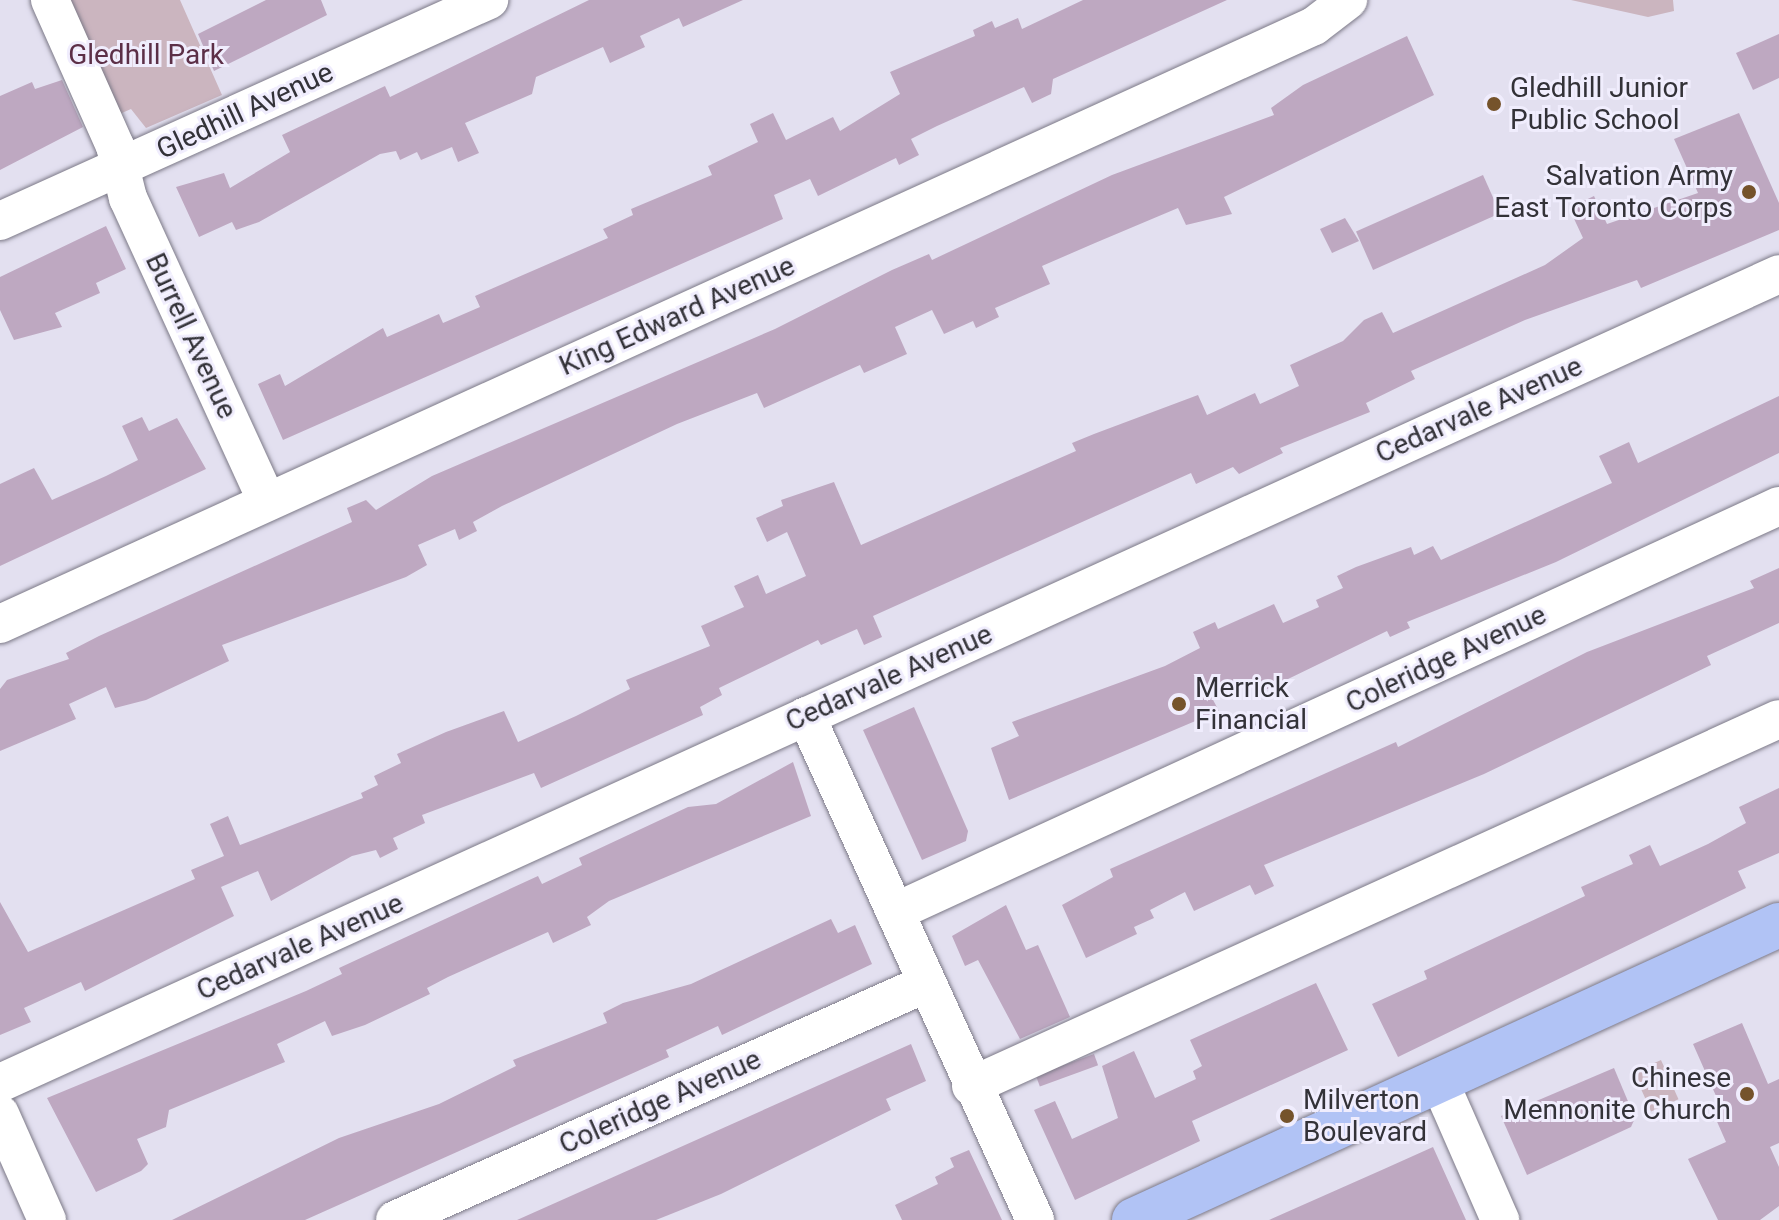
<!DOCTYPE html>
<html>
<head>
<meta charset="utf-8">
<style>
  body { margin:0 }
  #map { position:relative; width:1779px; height:1220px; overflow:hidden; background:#e3e0f0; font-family:Roboto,sans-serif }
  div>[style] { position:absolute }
  .green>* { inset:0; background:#cbb5bf; transform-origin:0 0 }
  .building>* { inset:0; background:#bea8c1; transform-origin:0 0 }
  .roads { filter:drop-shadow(0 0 2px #7c7987) drop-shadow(0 0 2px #7c7987) }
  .minor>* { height:38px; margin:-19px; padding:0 19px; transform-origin:19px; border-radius:19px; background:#fff }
  .major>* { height:44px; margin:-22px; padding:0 22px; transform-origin:22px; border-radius:22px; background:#b1c3f5 }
  .dots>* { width:22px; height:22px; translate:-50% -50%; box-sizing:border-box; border:4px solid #f0edfd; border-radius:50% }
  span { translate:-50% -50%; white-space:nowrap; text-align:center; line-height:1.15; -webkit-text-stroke:6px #f0edfd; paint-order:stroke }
  .park-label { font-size:28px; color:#5c2f47 }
  .poi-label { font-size:28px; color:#333238 }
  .left { translate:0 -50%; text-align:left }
  .right { translate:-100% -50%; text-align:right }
  .street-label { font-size:28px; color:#333238 }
</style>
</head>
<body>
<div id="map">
  <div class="green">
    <i style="clip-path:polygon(62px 0,180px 0,222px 95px,146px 128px,131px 109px,115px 116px)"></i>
    <i style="clip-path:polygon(1571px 0,1673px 0,1674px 11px,1648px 17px)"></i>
    <i style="left:1661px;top:1060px;width:43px;height:30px;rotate:66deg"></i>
  </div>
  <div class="building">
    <i style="clip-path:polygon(266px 0,321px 0,327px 15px,214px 71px,198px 34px)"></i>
    <i style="clip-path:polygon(589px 0,743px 0,683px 27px,679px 18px,640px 36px,645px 47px,610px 63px,603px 47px,536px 77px,532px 94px,465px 123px,479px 153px,458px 162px,452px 147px,421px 160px,417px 152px,400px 160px,396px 151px,380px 154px,259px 222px,236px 230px,232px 222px,199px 237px,176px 187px,224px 173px,230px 188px,290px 152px,282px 135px,385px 86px,390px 97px)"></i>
    <i style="clip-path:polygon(1083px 0,1227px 0,1053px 79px,1051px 94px,1032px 103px,1024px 87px,937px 126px,911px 139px,919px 155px,899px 165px,896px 158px,818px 196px,810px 179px,774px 195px,783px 219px,283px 440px,258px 384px,280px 374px,285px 386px,383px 328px,387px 337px,439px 314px,443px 323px,480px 307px,475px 296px,608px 238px,603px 229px,633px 215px,631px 209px,712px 175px,708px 166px,758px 142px,750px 124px,773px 113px,786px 140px,833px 117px,840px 131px,900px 94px,890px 72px,975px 36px,973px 30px,992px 21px,995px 28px,1018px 18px,1022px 29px)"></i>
    <i style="clip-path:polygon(1779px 34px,1779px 78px,1753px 90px,1736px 53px)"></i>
    <i style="clip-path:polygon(1407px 36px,1434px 95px,1224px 197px,1232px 214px,1186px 225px,1178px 208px,1095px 243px,1042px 266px,1050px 284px,995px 308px,999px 317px,976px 328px,973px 321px,944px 334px,932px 310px,895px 327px,907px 354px,864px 373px,860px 365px,764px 408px,757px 393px,677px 424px,502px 506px,473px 522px,477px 531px,459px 540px,455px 529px,418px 545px,427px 565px,406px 577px,222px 645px,229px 661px,146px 700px,115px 708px,106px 687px,69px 704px,76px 719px,0 751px,0 689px,7px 680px,69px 659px,66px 653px,99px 636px,352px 522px,347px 508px,366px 500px,376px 510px,432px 476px,775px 329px,892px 270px,929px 254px,932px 260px,1112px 175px,1274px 115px,1271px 108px,1303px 85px)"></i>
    <i style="clip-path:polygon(62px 80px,83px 127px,0 170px,0 96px,32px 82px,35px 89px)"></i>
    <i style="clip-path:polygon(1739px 113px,1779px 203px,1779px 230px,1641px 288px,1637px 280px,1525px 320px,1411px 371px,1415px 379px,1366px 403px,1370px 412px,1280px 448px,1283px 453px,1239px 474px,1233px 467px,1196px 484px,1191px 473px,873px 616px,882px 637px,864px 645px,857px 629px,821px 645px,818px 640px,719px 688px,722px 695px,700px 707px,703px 715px,541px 788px,534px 773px,422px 815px,425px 823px,393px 838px,398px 849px,380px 858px,376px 850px,352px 856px,271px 901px,258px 871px,221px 887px,234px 916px,85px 991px,81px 982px,24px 1008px,31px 1022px,0 1035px,0 902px,28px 952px,195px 879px,191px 870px,224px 856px,210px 824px,228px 816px,240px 845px,363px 798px,361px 793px,378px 785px,374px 776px,401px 763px,397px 754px,446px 732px,504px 711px,518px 742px,576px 716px,630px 689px,626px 680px,710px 646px,701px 626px,744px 607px,734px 586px,758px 575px,766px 594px,806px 576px,787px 532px,767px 542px,756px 518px,783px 506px,781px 500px,834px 482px,861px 545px,1076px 451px,1072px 443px,1094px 434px,1198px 395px,1207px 415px,1255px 393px,1260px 404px,1299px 386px,1290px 365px,1343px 341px,1364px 320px,1382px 312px,1393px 333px,1545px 265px,1583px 238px,1569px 208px,1594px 196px,1607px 224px,1698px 193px,1674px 139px)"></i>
    <i style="left:1483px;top:175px;width:42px;height:139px;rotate:66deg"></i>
    <i style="clip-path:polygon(1345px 218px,1359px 241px,1332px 253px,1320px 229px)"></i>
    <i style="clip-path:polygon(106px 226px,126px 269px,96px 283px,100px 293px,55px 313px,62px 327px,14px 340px,0 310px,0 277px)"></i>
    <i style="clip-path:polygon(1779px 396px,1779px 453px,1556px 562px,1407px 622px,1410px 628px,1390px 637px,1387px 631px,1259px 693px,1253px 679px,1212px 698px,1219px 711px,1009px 800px,991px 748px,1019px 736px,1012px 722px,1165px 666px,1200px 648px,1193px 632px,1215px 622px,1218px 629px,1274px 604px,1283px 623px,1319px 607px,1316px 600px,1343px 588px,1337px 576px,1356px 567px,1411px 547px,1414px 555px,1433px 546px,1441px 560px,1612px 483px,1599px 456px,1629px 442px,1638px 463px)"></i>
    <i style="clip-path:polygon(142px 417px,149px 431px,177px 418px,206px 469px,0 566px,0 484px,34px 468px,52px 500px,106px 476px,138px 460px,122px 426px)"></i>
    <i style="clip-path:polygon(1779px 568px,1779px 623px,1707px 656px,1711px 665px,1484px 774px,1264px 865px,1274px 886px,1255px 895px,1250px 885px,1194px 911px,1185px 892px,1150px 910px,1154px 918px,1134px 927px,1137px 934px,1086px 958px,1062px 905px,1113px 877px,1110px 869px,1396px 742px,1398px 747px,1587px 652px,1754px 588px,1750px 581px)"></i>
    <i style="clip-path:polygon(914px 707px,968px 831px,966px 841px,922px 860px,863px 730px)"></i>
    <i style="clip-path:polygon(793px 762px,811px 816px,609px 901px,587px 917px,591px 925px,553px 943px,548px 932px,448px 977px,427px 988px,430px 994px,365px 1025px,332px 1036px,325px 1021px,277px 1044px,285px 1062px,169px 1110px,166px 1127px,137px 1139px,148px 1164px,141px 1171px,96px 1192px,47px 1098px,306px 991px,342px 974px,339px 968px,538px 876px,542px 884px,582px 865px,579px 858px,688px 807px,716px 804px)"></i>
    <i style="clip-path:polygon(1779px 788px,1779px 853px,1738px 871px,1746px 888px,1398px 1057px,1372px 1004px,1427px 979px,1424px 971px,1585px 896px,1581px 887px,1633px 864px,1629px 855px,1650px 845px,1660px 866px,1708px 844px,1746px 823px,1739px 807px)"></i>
    <i style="clip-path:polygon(1006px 905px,1026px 950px,1038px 945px,1070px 1017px,1020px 1039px,978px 960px,965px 966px,952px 936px)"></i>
    <i style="clip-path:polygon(831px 919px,838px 933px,855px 925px,872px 964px,722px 1035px,718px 1026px,666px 1050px,669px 1057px,305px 1220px,172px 1220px,339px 1138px,439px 1104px,516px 1066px,513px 1060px,607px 1023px,603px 1013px,623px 1003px,691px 984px)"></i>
    <i style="clip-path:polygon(1316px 983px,1348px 1050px,1192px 1121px,1200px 1141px,1075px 1200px,1034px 1110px,1055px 1101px,1072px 1139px,1118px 1118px,1102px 1066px,1134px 1051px,1155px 1098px,1196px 1079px,1193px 1071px,1202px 1066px,1190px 1040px)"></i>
    <i style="clip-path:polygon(1742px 1023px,1768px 1084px,1779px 1079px,1779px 1143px,1770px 1147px,1779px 1167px,1779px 1206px,1760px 1220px,1718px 1220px,1688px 1159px,1726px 1142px,1711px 1108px,1720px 1105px,1693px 1044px)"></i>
    <i style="clip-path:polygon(911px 1044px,926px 1081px,886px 1099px,891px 1110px,721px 1194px,656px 1220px,517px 1220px)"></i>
    <i style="left:1094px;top:1054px;width:12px;height:62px;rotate:70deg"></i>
    <i style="clip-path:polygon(1614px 1068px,1635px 1118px,1631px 1127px,1527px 1175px,1501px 1116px)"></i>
    <i style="clip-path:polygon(1433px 1147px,1466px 1220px,1269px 1220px,1384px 1169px)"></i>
    <i style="clip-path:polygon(969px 1150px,1002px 1220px,902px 1220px,895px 1205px,938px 1184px,935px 1177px,954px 1167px,950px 1158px)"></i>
  </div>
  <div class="roads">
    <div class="minor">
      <i style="left:50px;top:0;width:160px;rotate:66deg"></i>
      <i style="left:115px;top:146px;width:54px;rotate:76deg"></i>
      <i style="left:128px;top:198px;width:334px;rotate:65.4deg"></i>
      <i style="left:0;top:221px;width:537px;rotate:-24.32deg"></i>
      <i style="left:0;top:624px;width:1444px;rotate:-24.47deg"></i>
      <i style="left:1314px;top:26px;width:43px;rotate:-37.4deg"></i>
      <i style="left:806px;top:716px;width:554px;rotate:65.56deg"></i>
      <i style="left:895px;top:912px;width:973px;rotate:-24.67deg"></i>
      <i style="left:0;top:1083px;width:1954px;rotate:-24.45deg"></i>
      <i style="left:1440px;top:1083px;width:150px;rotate:66.3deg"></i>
      <i style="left:971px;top:1086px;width:887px;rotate:-24.43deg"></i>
      <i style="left:0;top:1114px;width:116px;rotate:66.1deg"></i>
      <i style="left:395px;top:1220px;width:580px;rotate:-24deg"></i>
    </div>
    <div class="major">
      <i style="left:1134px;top:1220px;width:709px;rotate:-24.58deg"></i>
    </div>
  </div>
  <div class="dots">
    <i style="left:1494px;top:104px;background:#75532b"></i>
    <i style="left:1749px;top:192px;background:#75532b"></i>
    <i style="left:1179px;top:704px;background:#75532b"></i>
    <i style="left:1747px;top:1094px;background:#75532b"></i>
    <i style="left:1287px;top:1116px;background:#75532b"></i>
  </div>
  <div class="park-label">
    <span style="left:146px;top:55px">Gledhill Park</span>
  </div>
  <div class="poi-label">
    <span class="left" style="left:1510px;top:104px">Gledhill Junior<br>Public School</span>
    <span class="right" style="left:1733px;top:192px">Salvation Army<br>East Toronto Corps</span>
    <span class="left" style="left:1195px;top:704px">Merrick<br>Financial</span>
    <span class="right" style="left:1731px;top:1094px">Chinese<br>Mennonite Church</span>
    <span class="left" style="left:1303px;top:1116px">Milverton<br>Boulevard</span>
  </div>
  <div class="street-label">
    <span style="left:245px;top:111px;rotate:-25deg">Gledhill Avenue</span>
    <span style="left:677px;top:316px;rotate:-24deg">King Edward Avenue</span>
    <span style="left:191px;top:336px;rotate:65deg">Burrell Avenue</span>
    <span style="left:1479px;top:410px;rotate:-24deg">Cedarvale Avenue</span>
    <span style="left:1446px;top:659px;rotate:-25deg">Coleridge Avenue</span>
    <span style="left:889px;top:678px;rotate:-24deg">Cedarvale Avenue</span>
    <span style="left:300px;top:947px;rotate:-24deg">Cedarvale Avenue</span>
    <span style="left:660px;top:1102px;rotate:-24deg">Coleridge Avenue</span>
  </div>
</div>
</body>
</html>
